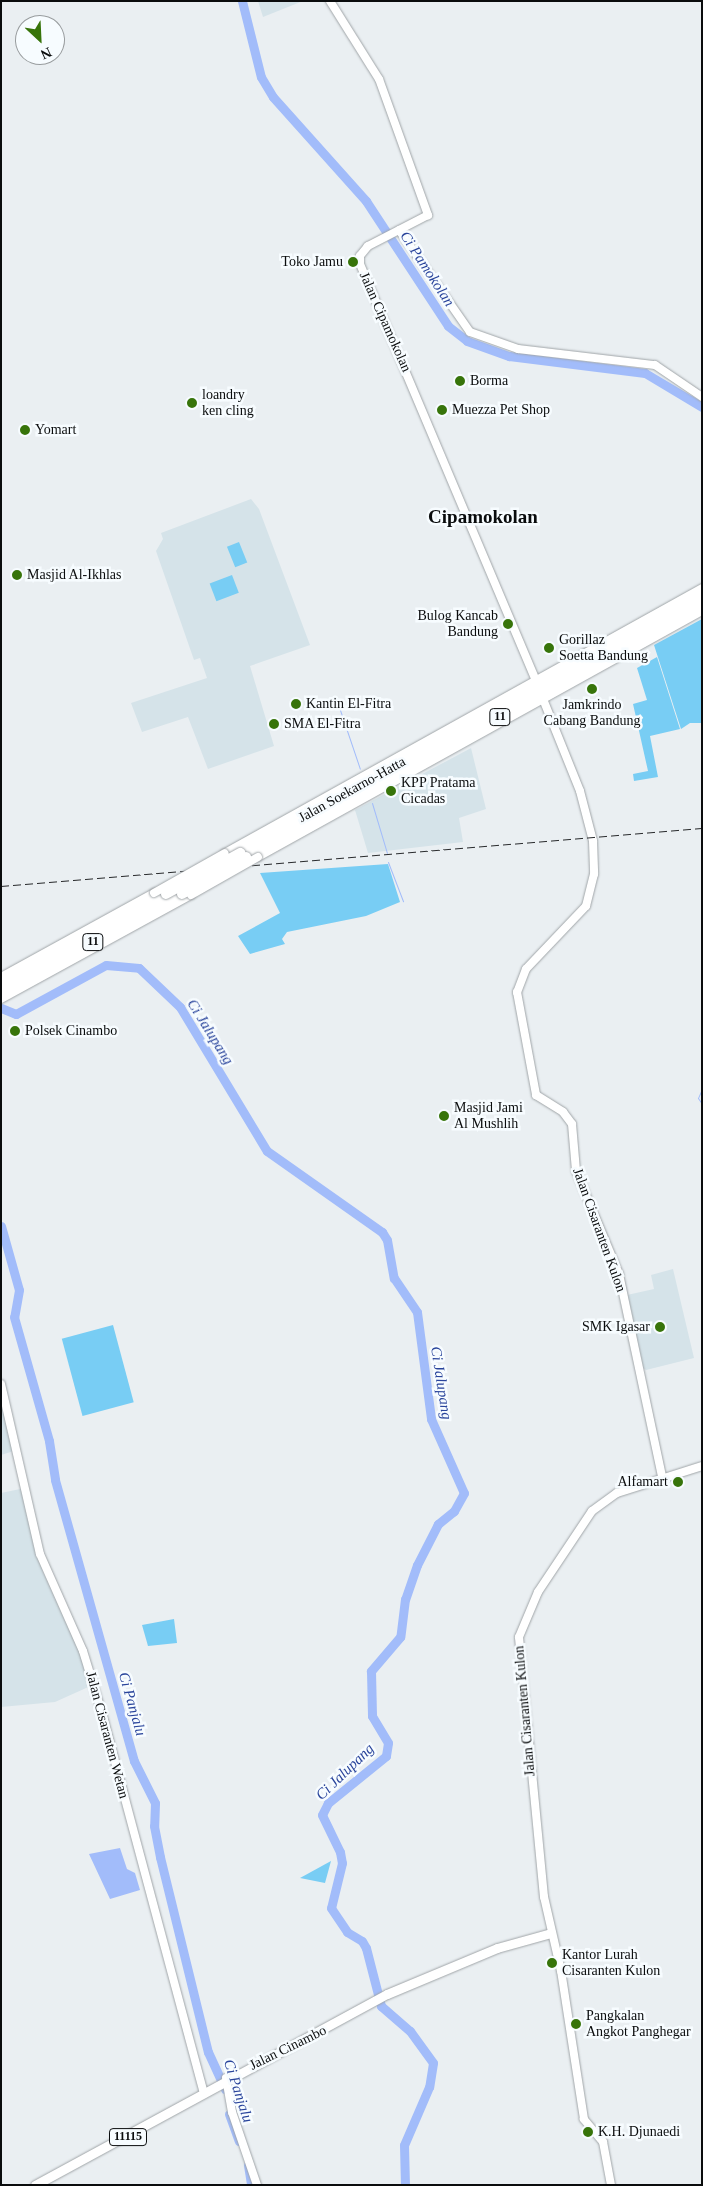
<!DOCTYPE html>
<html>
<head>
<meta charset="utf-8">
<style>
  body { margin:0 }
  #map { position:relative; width:703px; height:2186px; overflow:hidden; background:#eaeff2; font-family:"Times New Roman",serif }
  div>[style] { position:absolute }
  .built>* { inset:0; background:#d5e3e9 }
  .green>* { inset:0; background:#78cdf4; transform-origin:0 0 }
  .water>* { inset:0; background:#a2bcfa }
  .stream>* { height:1px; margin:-0.5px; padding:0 0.5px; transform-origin:0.5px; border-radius:0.5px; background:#a2bcfa }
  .river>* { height:9px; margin:-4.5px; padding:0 4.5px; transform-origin:4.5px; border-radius:4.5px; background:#a2bcfa }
  .roads { filter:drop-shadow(0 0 1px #a0a5a8) drop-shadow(0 0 1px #a0a5a8) }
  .secondary>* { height:8px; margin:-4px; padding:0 4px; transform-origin:4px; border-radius:4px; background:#fff }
  .primary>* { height:9px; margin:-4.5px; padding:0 4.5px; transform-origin:4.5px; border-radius:4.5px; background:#fff }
  .highway>* { height:10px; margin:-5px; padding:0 5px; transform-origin:5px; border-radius:5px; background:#fff }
  .rail>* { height:1px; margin-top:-0.5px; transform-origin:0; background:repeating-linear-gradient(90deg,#27292b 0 8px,transparent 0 12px) }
  .bridges { filter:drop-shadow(0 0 1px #a0a5a8) drop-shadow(0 0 1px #a0a5a8) }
  .secondary-bridge>* { height:8px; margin:-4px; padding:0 4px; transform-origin:4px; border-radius:4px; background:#fff }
  .highway-bridge>* { height:10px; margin:-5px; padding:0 5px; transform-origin:5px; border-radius:5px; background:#fff }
  .dots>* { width:14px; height:14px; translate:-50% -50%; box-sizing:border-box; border:2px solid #f7fcff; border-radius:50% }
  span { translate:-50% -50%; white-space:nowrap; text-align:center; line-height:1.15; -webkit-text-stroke:5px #f7fcff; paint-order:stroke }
  .shield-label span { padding:1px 4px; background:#f7fcff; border:1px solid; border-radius:4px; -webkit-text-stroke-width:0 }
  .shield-label { font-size:12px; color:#0a0c0d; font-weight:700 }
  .poi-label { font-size:14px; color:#0a0c0d }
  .right { translate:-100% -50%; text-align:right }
  .left { translate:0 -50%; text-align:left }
  .street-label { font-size:14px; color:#0a0c0d }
  .water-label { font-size:15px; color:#29449b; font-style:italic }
  .district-label { font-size:19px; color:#0a0c0d; font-weight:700 }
  .frame { position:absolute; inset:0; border:2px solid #0a0c0d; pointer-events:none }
  .north { position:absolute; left:15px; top:15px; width:50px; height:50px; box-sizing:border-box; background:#f7fcff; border:1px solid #989c9e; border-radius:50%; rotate:155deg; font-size:14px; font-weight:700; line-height:20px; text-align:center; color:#0a0c0d }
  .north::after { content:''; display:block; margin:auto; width:18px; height:22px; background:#37740a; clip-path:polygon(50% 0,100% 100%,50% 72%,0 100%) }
</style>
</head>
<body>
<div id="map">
  <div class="built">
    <i style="clip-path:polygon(258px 1px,303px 1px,263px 17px)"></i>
    <i style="clip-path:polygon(251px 499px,259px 509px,310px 645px,250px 666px,274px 746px,208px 769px,188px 717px,142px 732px,131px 703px,207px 678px,200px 658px,194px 660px,156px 551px,163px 539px,161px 533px)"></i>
    <i style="clip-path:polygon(471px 748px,486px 809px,459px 818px,463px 842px,368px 853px,355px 810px)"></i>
    <i style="clip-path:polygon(673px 1269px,694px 1358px,646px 1370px,641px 1367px,627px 1295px,654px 1289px,651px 1275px)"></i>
    <i style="clip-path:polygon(1px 1380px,20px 1449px,1px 1455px)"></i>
    <i style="clip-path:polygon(25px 1488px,43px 1572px,95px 1684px,55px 1702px,1px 1707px,1px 1493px)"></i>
  </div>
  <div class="green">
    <i style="left:239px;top:542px;width:22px;height:13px;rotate:68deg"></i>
    <i style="left:232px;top:575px;width:19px;height:24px;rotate:69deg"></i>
    <i style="clip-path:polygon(702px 619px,702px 723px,690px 723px,681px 729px,654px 645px)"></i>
    <i style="clip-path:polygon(657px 657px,680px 729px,650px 736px,658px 777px,634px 781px,633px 774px,648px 771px,633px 704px,647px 700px,637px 668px)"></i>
    <i style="clip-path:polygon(388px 864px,400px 902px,366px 916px,287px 932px,282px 939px,285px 944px,250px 954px,238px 936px,280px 913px,260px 873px)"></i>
    <i style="left:113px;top:1325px;width:80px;height:53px;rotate:75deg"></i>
    <i style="clip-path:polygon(174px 1619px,177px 1643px,148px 1646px,142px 1625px)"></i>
    <i style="clip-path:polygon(331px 1861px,325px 1883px,300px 1878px)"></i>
  </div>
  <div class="water">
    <i style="clip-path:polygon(120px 1848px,127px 1869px,135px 1873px,140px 1890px,110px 1899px,89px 1854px)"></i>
  </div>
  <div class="stream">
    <i style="left:339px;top:707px;width:65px;rotate:71.3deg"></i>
    <i style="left:372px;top:803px;width:52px;rotate:73.3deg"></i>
    <i style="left:388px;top:862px;width:42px;rotate:69deg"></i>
    <i style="left:702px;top:1089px;width:10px;rotate:114deg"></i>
    <i style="left:698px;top:1098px;width:7px;rotate:56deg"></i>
  </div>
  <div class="river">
    <i style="left:242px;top:1px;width:78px;rotate:76deg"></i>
    <i style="left:261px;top:77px;width:23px;rotate:59deg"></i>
    <i style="left:273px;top:97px;width:140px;rotate:48.2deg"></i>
    <i style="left:366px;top:201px;width:149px;rotate:56.7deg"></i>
    <i style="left:448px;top:326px;width:24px;rotate:38deg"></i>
    <i style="left:467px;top:341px;width:45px;rotate:19.7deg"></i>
    <i style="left:509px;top:356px;width:137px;rotate:7.1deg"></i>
    <i style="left:645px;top:373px;width:66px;rotate:30.8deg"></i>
    <i style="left:1px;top:1008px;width:16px;rotate:22deg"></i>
    <i style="left:16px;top:1014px;width:102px;rotate:-28.6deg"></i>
    <i style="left:106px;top:965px;width:33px;rotate:5deg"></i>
    <i style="left:139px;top:968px;width:57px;rotate:43.6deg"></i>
    <i style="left:180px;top:1007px;width:168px;rotate:58.9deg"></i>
    <i style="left:267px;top:1151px;width:141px;rotate:35.2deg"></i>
    <i style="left:382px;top:1232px;width:9px;rotate:58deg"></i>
    <i style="left:387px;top:1240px;width:39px;rotate:80deg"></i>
    <i style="left:394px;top:1278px;width:41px;rotate:55.9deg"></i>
    <i style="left:417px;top:1312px;width:108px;rotate:82.5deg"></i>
    <i style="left:431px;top:1419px;width:81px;rotate:66deg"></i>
    <i style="left:464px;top:1493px;width:21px;rotate:119deg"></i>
    <i style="left:454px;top:1511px;width:21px;rotate:141deg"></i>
    <i style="left:438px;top:1524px;width:46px;rotate:117.1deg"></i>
    <i style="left:417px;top:1565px;width:36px;rotate:109deg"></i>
    <i style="left:405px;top:1599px;width:38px;rotate:97deg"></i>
    <i style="left:400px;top:1637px;width:45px;rotate:130.5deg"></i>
    <i style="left:371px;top:1671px;width:45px;rotate:88.7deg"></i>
    <i style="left:372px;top:1716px;width:31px;rotate:59deg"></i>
    <i style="left:388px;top:1743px;width:13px;rotate:99deg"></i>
    <i style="left:386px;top:1756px;width:75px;rotate:141deg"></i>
    <i style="left:328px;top:1803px;width:13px;rotate:117deg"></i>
    <i style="left:322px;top:1815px;width:41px;rotate:64.1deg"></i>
    <i style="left:340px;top:1852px;width:11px;rotate:80deg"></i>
    <i style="left:342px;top:1863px;width:46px;rotate:103.7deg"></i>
    <i style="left:331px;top:1908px;width:29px;rotate:56deg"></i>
    <i style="left:347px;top:1932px;width:17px;rotate:31deg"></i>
    <i style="left:362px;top:1941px;width:8px;rotate:60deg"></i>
    <i style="left:366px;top:1948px;width:60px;rotate:75.5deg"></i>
    <i style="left:381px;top:2006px;width:38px;rotate:41deg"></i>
    <i style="left:410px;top:2031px;width:39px;rotate:54deg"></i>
    <i style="left:433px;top:2063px;width:24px;rotate:99deg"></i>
    <i style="left:429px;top:2087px;width:63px;rotate:113.3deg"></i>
    <i style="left:404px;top:2145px;width:40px;rotate:88.6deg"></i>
    <i style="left:1px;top:1226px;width:66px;rotate:74.3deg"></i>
    <i style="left:19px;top:1290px;width:27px;rotate:100deg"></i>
    <i style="left:14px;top:1317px;width:129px;rotate:74.2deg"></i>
    <i style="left:49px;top:1441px;width:39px;rotate:81deg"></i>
    <i style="left:55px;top:1480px;width:292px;rotate:74.3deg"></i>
    <i style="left:134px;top:1761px;width:47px;rotate:63.4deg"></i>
    <i style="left:155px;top:1803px;width:23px;rotate:92deg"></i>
    <i style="left:154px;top:1826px;width:32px;rotate:79deg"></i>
    <i style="left:160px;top:1857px;width:201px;rotate:76.2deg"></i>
    <i style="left:208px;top:2052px;width:41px;rotate:65.3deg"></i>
    <i style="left:229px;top:2114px;width:29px;rotate:70deg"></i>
    <i style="left:248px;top:2165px;width:20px;rotate:81deg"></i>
  </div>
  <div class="roads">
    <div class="secondary">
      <i style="left:330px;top:1px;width:92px;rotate:57.9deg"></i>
      <i style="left:379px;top:79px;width:145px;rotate:70.2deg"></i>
      <i style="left:428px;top:215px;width:68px;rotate:152.7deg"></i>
      <i style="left:368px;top:246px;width:13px;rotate:129deg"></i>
      <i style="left:360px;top:256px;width:8px;rotate:90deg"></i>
      <i style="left:360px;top:264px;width:452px;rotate:67.1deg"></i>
      <i style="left:399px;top:230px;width:124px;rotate:55.2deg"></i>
      <i style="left:470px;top:332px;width:51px;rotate:19.5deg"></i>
      <i style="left:518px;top:349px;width:138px;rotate:6.7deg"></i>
      <i style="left:655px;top:365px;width:57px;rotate:34.2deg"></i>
      <i style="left:543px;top:699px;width:99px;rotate:68.1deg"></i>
      <i style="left:580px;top:791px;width:52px;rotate:75.4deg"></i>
      <i style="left:593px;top:841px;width:33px;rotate:88deg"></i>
      <i style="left:594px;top:874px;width:33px;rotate:104deg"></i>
      <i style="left:586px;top:906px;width:87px;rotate:133.6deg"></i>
      <i style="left:526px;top:969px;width:25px;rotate:111deg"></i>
      <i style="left:517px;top:992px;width:105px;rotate:79.5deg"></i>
      <i style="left:536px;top:1095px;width:32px;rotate:32deg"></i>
      <i style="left:563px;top:1112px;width:15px;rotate:53deg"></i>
      <i style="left:572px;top:1124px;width:47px;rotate:85.1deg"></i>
      <i style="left:576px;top:1171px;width:112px;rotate:67.3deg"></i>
      <i style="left:619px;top:1274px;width:207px;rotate:78deg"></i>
      <i style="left:225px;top:853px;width:546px;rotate:-29.05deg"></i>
      <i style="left:258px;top:857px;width:508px;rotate:-28.99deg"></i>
      <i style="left:1px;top:977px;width:175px;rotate:-28.8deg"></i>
      <i style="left:1px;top:999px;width:217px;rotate:-28.7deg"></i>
      <i style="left:1px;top:1384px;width:174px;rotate:77.1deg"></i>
      <i style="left:40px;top:1554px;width:106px;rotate:66.1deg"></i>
      <i style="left:83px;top:1651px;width:65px;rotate:73deg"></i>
      <i style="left:102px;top:1713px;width:391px;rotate:75deg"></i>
      <i style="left:226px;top:2078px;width:35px;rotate:80deg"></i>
      <i style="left:232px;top:2112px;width:77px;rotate:71.1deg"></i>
      <i style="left:611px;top:2185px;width:44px;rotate:-100.5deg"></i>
      <i style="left:603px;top:2142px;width:30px;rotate:-130deg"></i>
      <i style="left:584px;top:2119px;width:150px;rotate:-98.8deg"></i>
      <i style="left:561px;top:1971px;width:76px;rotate:-102.9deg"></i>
      <i style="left:544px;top:1897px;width:261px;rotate:-95.5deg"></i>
      <i style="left:519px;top:1637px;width:49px;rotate:-67.1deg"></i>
      <i style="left:538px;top:1592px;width:97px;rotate:-56.3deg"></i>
      <i style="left:592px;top:1511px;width:31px;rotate:-36deg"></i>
      <i style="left:617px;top:1493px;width:89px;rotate:-17.6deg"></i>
    </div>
    <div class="primary">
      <i style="left:35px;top:2185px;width:400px;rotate:-28.5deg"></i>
      <i style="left:387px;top:1994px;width:119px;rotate:-22.7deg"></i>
      <i style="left:497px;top:1948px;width:56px;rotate:-15.5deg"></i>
    </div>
    <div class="highway">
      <i style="left:240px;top:853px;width:529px;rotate:-29.18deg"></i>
      <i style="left:246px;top:857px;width:521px;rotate:-28.93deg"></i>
      <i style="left:1px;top:984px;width:188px;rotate:-28.6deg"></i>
      <i style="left:1px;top:992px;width:206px;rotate:-28.4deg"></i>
    </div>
  </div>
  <div class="rail">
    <i style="left:1px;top:886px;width:703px;rotate:-4.73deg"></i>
  </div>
  <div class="bridges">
    <div class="secondary-bridge">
      <i style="left:154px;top:893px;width:81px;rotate:-29.4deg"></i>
      <i style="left:191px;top:895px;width:77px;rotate:-29.6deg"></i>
    </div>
    <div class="highway-bridge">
      <i style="left:166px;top:894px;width:85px;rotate:-29deg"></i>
      <i style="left:182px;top:894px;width:74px;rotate:-30deg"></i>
    </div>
  </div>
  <div class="dots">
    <i style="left:353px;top:262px;background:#37740a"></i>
    <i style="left:460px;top:381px;background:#37740a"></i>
    <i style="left:192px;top:403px;background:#37740a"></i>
    <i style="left:442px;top:410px;background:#37740a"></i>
    <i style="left:25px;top:430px;background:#37740a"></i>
    <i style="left:17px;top:575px;background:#37740a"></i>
    <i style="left:508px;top:624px;background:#37740a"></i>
    <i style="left:549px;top:648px;background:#37740a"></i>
    <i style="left:592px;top:689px;background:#37740a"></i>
    <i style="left:296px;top:704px;background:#37740a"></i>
    <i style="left:274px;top:724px;background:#37740a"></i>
    <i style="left:391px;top:791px;background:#37740a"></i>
    <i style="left:15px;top:1031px;background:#37740a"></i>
    <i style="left:444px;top:1116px;background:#37740a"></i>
    <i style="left:660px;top:1327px;background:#37740a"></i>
    <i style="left:678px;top:1482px;background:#37740a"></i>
    <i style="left:552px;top:1963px;background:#37740a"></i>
    <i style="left:576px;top:2024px;background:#37740a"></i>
    <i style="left:588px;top:2132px;background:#37740a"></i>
  </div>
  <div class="shield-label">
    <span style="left:500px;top:717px">11</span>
    <span style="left:93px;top:942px">11</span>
    <span style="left:128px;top:2137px">11115</span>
  </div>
  <div class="poi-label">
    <span class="right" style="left:343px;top:262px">Toko Jamu</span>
    <span class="left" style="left:470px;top:381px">Borma</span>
    <span class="left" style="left:202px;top:403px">loandry<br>ken cling</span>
    <span class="left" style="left:452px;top:410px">Muezza Pet Shop</span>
    <span class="left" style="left:35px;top:430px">Yomart</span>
    <span class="left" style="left:27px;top:575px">Masjid Al-Ikhlas</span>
    <span class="right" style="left:498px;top:624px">Bulog Kancab<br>Bandung</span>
    <span class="left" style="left:559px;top:648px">Gorillaz<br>Soetta Bandung</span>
    <span class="left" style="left:306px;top:704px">Kantin El-Fitra</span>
    <span style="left:592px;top:713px">Jamkrindo<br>Cabang Bandung</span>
    <span class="left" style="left:284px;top:724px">SMA El-Fitra</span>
    <span class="left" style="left:401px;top:791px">KPP Pratama<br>Cicadas</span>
    <span class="left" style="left:25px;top:1031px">Polsek Cinambo</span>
    <span class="left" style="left:454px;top:1116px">Masjid Jami<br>Al Mushlih</span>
    <span class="right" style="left:650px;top:1327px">SMK Igasar</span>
    <span class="right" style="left:668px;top:1482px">Alfamart</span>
    <span class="left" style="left:562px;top:1963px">Kantor Lurah<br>Cisaranten Kulon</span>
    <span class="left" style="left:586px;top:2024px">Pangkalan<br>Angkot Panghegar</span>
    <span class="left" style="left:598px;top:2132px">K.H. Djunaedi</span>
  </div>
  <div class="street-label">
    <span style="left:385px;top:322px;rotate:66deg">Jalan Cipamokolan</span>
    <span style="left:352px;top:790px;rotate:-29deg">Jalan Soekarno-Hatta</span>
    <span style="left:599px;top:1230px;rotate:70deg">Jalan Cisaranten Kulon</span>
    <span style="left:525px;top:1711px;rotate:-95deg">Jalan Cisaranten Kulon</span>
    <span style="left:107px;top:1735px;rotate:75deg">Jalan Cisaranten Wetan</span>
    <span style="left:288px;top:2048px;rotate:-26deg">Jalan Cinambo</span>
  </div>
  <div class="water-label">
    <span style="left:427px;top:269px;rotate:57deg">Ci Pamokolan</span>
    <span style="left:210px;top:1032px;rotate:58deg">Ci Jalupang</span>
    <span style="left:441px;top:1383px;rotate:81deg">Ci Jalupang</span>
    <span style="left:132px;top:1704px;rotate:74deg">Ci Panjalu</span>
    <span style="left:345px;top:1772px;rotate:-44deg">Ci Jalupang</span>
    <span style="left:238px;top:2091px;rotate:72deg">Ci Panjalu</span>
  </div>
  <div class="district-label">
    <span style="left:483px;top:517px">Cipamokolan</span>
  </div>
  <div class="frame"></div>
  <div class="north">N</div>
</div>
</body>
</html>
